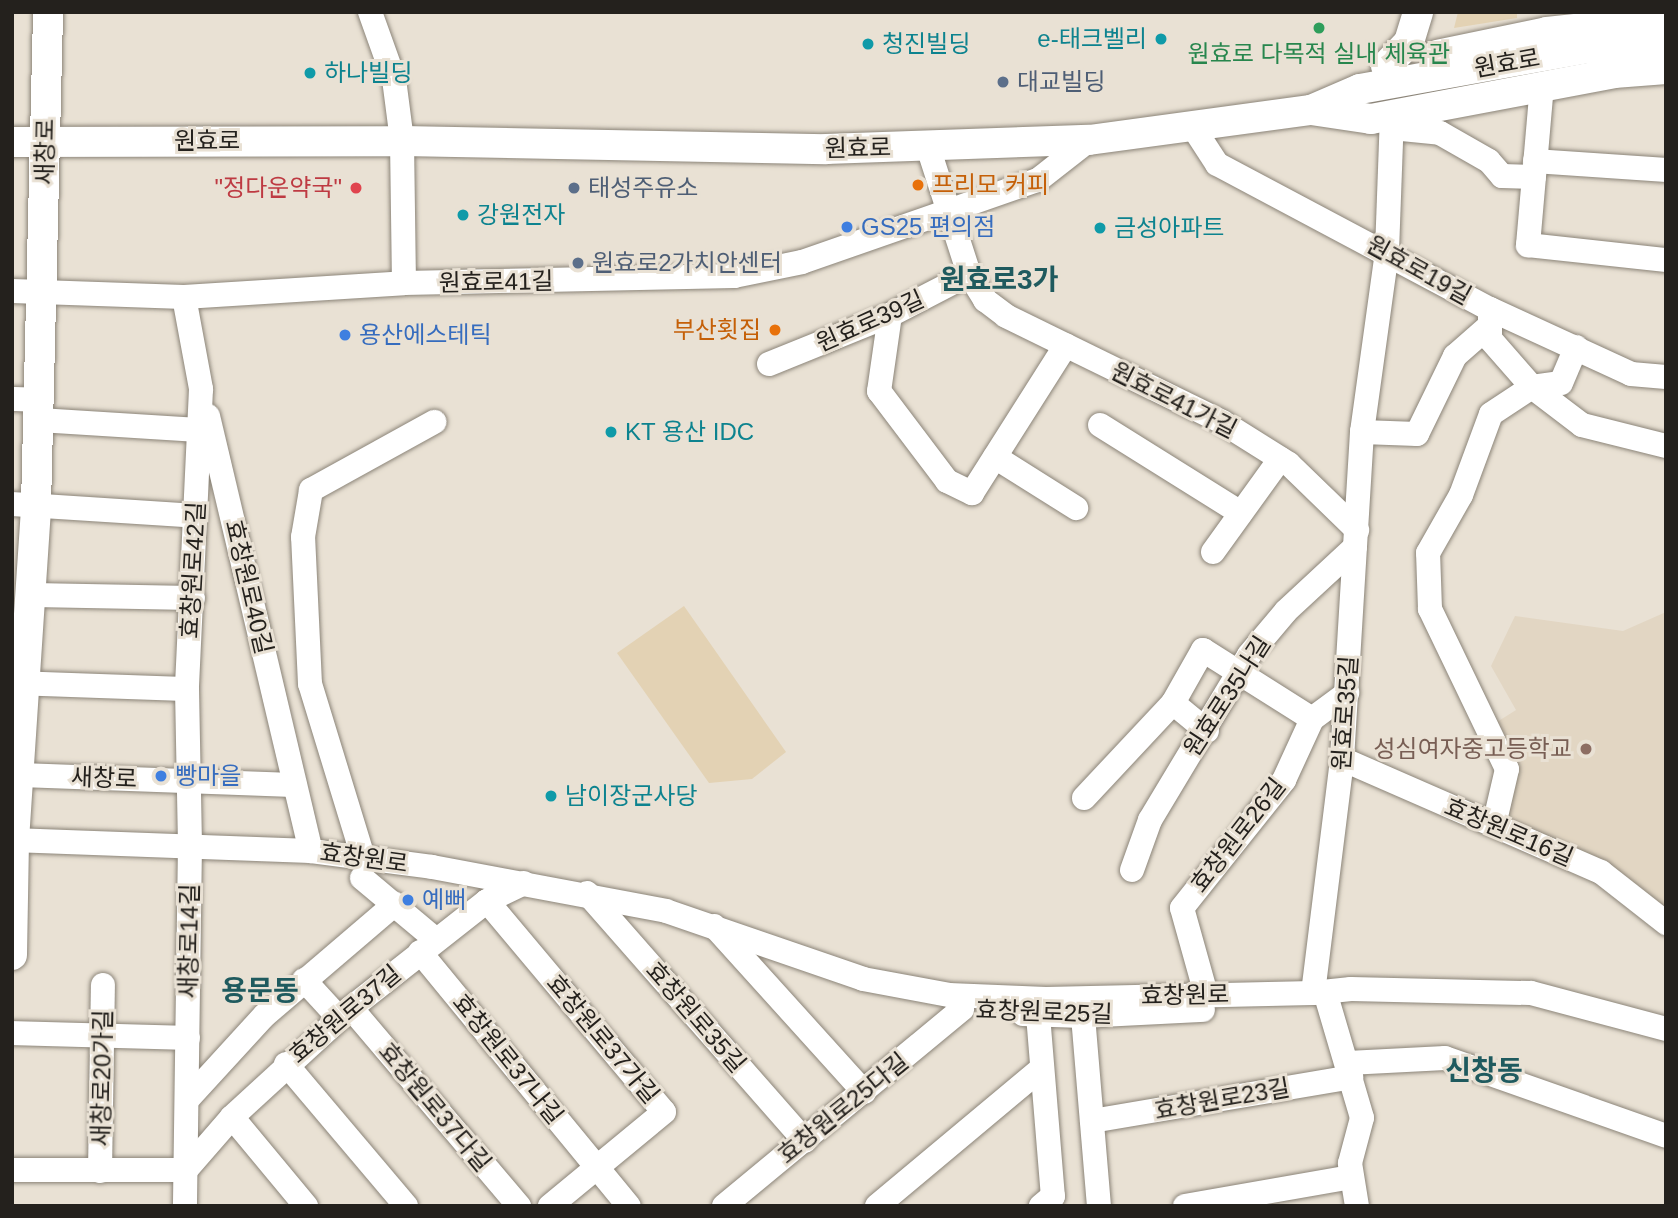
<!DOCTYPE html>
<html>
<head>
<meta charset="utf-8">
<style>
  body { margin:0 }
  #map { position:relative; width:1678px; height:1218px; overflow:hidden; background:#e9e1d4; font-family:Helvetica,"Noto Sans KR",sans-serif }
  div>[style] { position:absolute }
  .built>* { inset:0; background:#e2d6c3 }
  .green>* { inset:0; background:#e3d2b4 }
  .roads { filter:drop-shadow(0 0 2px #8b8478) drop-shadow(0 0 2px #8b8478) }
  .minor>* { height:24px; margin:-12px; padding:0 12px; transform-origin:12px; border-radius:12px; background:#fff }
  .major>* { height:30px; margin:-15px; padding:0 15px; transform-origin:15px; border-radius:15px; background:#fff }
  .dots>* { width:19px; height:19px; translate:-50% -50%; box-sizing:border-box; border:4px solid #e9e1d4; border-radius:50% }
  span { translate:-50% -50%; white-space:nowrap; text-align:center; line-height:1.15; -webkit-text-stroke:6px #e9e1d4; paint-order:stroke }
  .culture-label { font-size:24px; color:#0d838f }
  .right { translate:-100% -50%; text-align:right }
  .left { translate:0 -50%; text-align:left }
  .leisure-label { font-size:24px; color:#27864d }
  .street-label { font-size:24px; color:#24211d }
  .service-label { font-size:24px; color:#4e5e75 }
  .food-label { font-size:24px; color:#c56008 }
  .health-label { font-size:24px; color:#be3a42 }
  .shop-label { font-size:24px; color:#366cbe }
  .education-label { font-size:24px; color:#785e54 }
  .quarter-label { font-size:28px; color:#1f5a5e; font-weight:700 }
  .frame { position:absolute; inset:0; border:14px solid #24211d; pointer-events:none }
</style>
</head>
<body>
<div id="map">
  <div class="built">
    <i style="clip-path:polygon(1666px 612px,1666px 911px,1506px 820px,1497px 722px,1516px 710px,1491px 666px,1515px 616px,1623px 631px)"></i>
  </div>
  <div class="green">
    <i style="clip-path:polygon(1458px 12px,1517px 12px,1517px 18px,1454px 28px)"></i>
    <i style="clip-path:polygon(684px 606px,786px 752px,752px 779px,709px 783px,617px 653px)"></i>
  </div>
  <div class="roads">
    <div class="minor">
      <i style="left:370px;top:12px;width:71px;rotate:70.3deg"></i>
      <i style="left:394px;top:79px;width:63px;rotate:82.6deg"></i>
      <i style="left:402px;top:141px;width:142px;rotate:89.2deg"></i>
      <i style="left:1542px;top:85px;width:161px;rotate:95deg"></i>
      <i style="left:1528px;top:245px;width:139px;rotate:6.2deg"></i>
      <i style="left:1193px;top:127px;width:44px;rotate:57deg"></i>
      <i style="left:1217px;top:164px;width:309px;rotate:28deg"></i>
      <i style="left:1490px;top:309px;width:155px;rotate:24.7deg"></i>
      <i style="left:1631px;top:374px;width:35px;rotate:5deg"></i>
      <i style="left:1392px;top:128px;width:48px;rotate:5.9deg"></i>
      <i style="left:1440px;top:133px;width:56px;rotate:29.7deg"></i>
      <i style="left:1489px;top:161px;width:20px;rotate:49deg"></i>
      <i style="left:1502px;top:176px;width:32px;rotate:2deg"></i>
      <i style="left:928px;top:147px;width:133px;rotate:72.1deg"></i>
      <i style="left:969px;top:274px;width:31px;rotate:58deg"></i>
      <i style="left:985px;top:300px;width:26px;rotate:37deg"></i>
      <i style="left:1006px;top:316px;width:241px;rotate:26.1deg"></i>
      <i style="left:1222px;top:422px;width:79px;rotate:32.1deg"></i>
      <i style="left:1289px;top:464px;width:95px;rotate:44.1deg"></i>
      <i style="left:1535px;top:161px;width:131px;rotate:3.9deg"></i>
      <i style="left:12px;top:291px;width:172px;rotate:2deg"></i>
      <i style="left:184px;top:297px;width:220px;rotate:-3.6deg"></i>
      <i style="left:404px;top:283px;width:330px;rotate:-1.2deg"></i>
      <i style="left:734px;top:276px;width:69px;rotate:-11.6deg"></i>
      <i style="left:802px;top:262px;width:250px;rotate:-19.2deg"></i>
      <i style="left:1038px;top:180px;width:65px;rotate:-38.1deg"></i>
      <i style="left:184px;top:297px;width:94px;rotate:79.5deg"></i>
      <i style="left:201px;top:389px;width:300px;rotate:92.7deg"></i>
      <i style="left:187px;top:689px;width:155px;rotate:88.9deg"></i>
      <i style="left:190px;top:844px;width:362px;rotate:90.8deg"></i>
      <i style="left:1490px;top:309px;width:30px;rotate:90deg"></i>
      <i style="left:1490px;top:339px;width:64px;rotate:48.8deg"></i>
      <i style="left:1532px;top:387px;width:63px;rotate:37.2deg"></i>
      <i style="left:1582px;top:425px;width:87px;rotate:14deg"></i>
      <i style="left:890px;top:315px;width:77px;rotate:98.2deg"></i>
      <i style="left:879px;top:391px;width:113px;rotate:52.9deg"></i>
      <i style="left:947px;top:481px;width:28px;rotate:26deg"></i>
      <i style="left:972px;top:493px;width:175px;rotate:-57.6deg"></i>
      <i style="left:769px;top:364px;width:131px;rotate:-22deg"></i>
      <i style="left:890px;top:315px;width:89px;rotate:-27.4deg"></i>
      <i style="left:12px;top:399px;width:27px;rotate:2deg"></i>
      <i style="left:208px;top:416px;width:447px;rotate:76.7deg"></i>
      <i style="left:39px;top:420px;width:160px;rotate:3.6deg"></i>
      <i style="left:1100px;top:425px;width:166px;rotate:32deg"></i>
      <i style="left:1362px;top:432px;width:55px;rotate:2.1deg"></i>
      <i style="left:1417px;top:434px;width:87px;rotate:-64deg"></i>
      <i style="left:1455px;top:356px;width:44px;rotate:-41.3deg"></i>
      <i style="left:995px;top:457px;width:96px;rotate:32.2deg"></i>
      <i style="left:12px;top:504px;width:184px;rotate:3.7deg"></i>
      <i style="left:1213px;top:552px;width:115px;rotate:-54.2deg"></i>
      <i style="left:32px;top:595px;width:161px;rotate:1.1deg"></i>
      <i style="left:12px;top:683px;width:175px;rotate:2deg"></i>
      <i style="left:1173px;top:703px;width:61px;rotate:-60.5deg"></i>
      <i style="left:1203px;top:650px;width:129px;rotate:32.3deg"></i>
      <i style="left:1342px;top:759px;width:283px;rotate:23.6deg"></i>
      <i style="left:1601px;top:872px;width:83px;rotate:38.1deg"></i>
      <i style="left:19px;top:775px;width:276px;rotate:2.1deg"></i>
      <i style="left:1084px;top:798px;width:130px;rotate:-46.9deg"></i>
      <i style="left:1173px;top:703px;width:44px;rotate:39.5deg"></i>
      <i style="left:1494px;top:825px;width:57px;rotate:-76.9deg"></i>
      <i style="left:1507px;top:769px;width:178px;rotate:-115.7deg"></i>
      <i style="left:1430px;top:609px;width:56px;rotate:-92deg"></i>
      <i style="left:1428px;top:553px;width:67px;rotate:-60.4deg"></i>
      <i style="left:1461px;top:495px;width:86px;rotate:-69.7deg"></i>
      <i style="left:1491px;top:414px;width:49px;rotate:-33.4deg"></i>
      <i style="left:1532px;top:387px;width:29px;rotate:-8deg"></i>
      <i style="left:1561px;top:383px;width:39px;rotate:-67deg"></i>
      <i style="left:12px;top:840px;width:299px;rotate:2.1deg"></i>
      <i style="left:311px;top:851px;width:122px;rotate:7.5deg"></i>
      <i style="left:432px;top:867px;width:238px;rotate:10.6deg"></i>
      <i style="left:666px;top:911px;width:208px;rotate:19deg"></i>
      <i style="left:863px;top:979px;width:87px;rotate:10.5deg"></i>
      <i style="left:949px;top:995px;width:97px;rotate:2.4deg"></i>
      <i style="left:1046px;top:999px;width:267px;rotate:-1.3deg"></i>
      <i style="left:1313px;top:993px;width:38px;rotate:-6deg"></i>
      <i style="left:1351px;top:989px;width:180px;rotate:1.3deg"></i>
      <i style="left:1531px;top:993px;width:140px;rotate:14.9deg"></i>
      <i style="left:363px;top:857px;width:181px;rotate:-107deg"></i>
      <i style="left:310px;top:684px;width:147px;rotate:-92.7deg"></i>
      <i style="left:303px;top:537px;width:48px;rotate:-80.3deg"></i>
      <i style="left:311px;top:490px;width:141px;rotate:-28.9deg"></i>
      <i style="left:1132px;top:870px;width:53px;rotate:-70.2deg"></i>
      <i style="left:1150px;top:820px;width:192px;rotate:-59deg"></i>
      <i style="left:1249px;top:655px;width:57px;rotate:-49.9deg"></i>
      <i style="left:1286px;top:611px;width:94px;rotate:-42.8deg"></i>
      <i style="left:362px;top:878px;width:95px;rotate:39.9deg"></i>
      <i style="left:587px;top:893px;width:330px;rotate:48.7deg"></i>
      <i style="left:487px;top:901px;width:275px;rotate:50deg"></i>
      <i style="left:664px;top:1112px;width:148px;rotate:140.5deg"></i>
      <i style="left:714px;top:926px;width:224px;rotate:47.9deg"></i>
      <i style="left:420px;top:952px;width:329px;rotate:50.6deg"></i>
      <i style="left:304px;top:980px;width:52px;rotate:47.4deg"></i>
      <i style="left:1325px;top:992px;width:131px;rotate:73.6deg"></i>
      <i style="left:1362px;top:1118px;width:47px;rotate:104.9deg"></i>
      <i style="left:1350px;top:1163px;width:44px;rotate:80.8deg"></i>
      <i style="left:1313px;top:993px;width:236px;rotate:-82.9deg"></i>
      <i style="left:1342px;top:759px;width:328px;rotate:-86.5deg"></i>
      <i style="left:1362px;top:432px;width:183px;rotate:-82.1deg"></i>
      <i style="left:1387px;top:251px;width:136px;rotate:-87.9deg"></i>
      <i style="left:1206px;top:994px;width:89px;rotate:-105.6deg"></i>
      <i style="left:1182px;top:908px;width:164px;rotate:-51.4deg"></i>
      <i style="left:1284px;top:780px;width:67px;rotate:-65.3deg"></i>
      <i style="left:1312px;top:719px;width:44px;rotate:-36.6deg"></i>
      <i style="left:351px;top:1008px;width:260px;rotate:49.7deg"></i>
      <i style="left:1023px;top:1014px;width:60px;rotate:1.9deg"></i>
      <i style="left:1083px;top:1016px;width:120px;rotate:-2.9deg"></i>
      <i style="left:1038px;top:1015px;width:182px;rotate:85.3deg"></i>
      <i style="left:1053px;top:1196px;width:16px;rotate:140deg"></i>
      <i style="left:1083px;top:1016px;width:191px;rotate:85.2deg"></i>
      <i style="left:12px;top:1033px;width:176px;rotate:1.6deg"></i>
      <i style="left:1348px;top:1063px;width:97px;rotate:-3deg"></i>
      <i style="left:1445px;top:1058px;width:234px;rotate:19.4deg"></i>
      <i style="left:286px;top:1064px;width:186px;rotate:49.8deg"></i>
      <i style="left:187px;top:1100px;width:115px;rotate:-47.5deg"></i>
      <i style="left:265px;top:1015px;width:171px;rotate:-40.5deg"></i>
      <i style="left:232px;top:1117px;width:116px;rotate:50.3deg"></i>
      <i style="left:1092px;top:1121px;width:263px;rotate:-9.6deg"></i>
      <i style="left:12px;top:1170px;width:174px"></i>
      <i style="left:186px;top:1170px;width:70px;rotate:-49deg"></i>
      <i style="left:232px;top:1117px;width:161px;rotate:-42.5deg"></i>
      <i style="left:351px;top:1008px;width:173px;rotate:-38.2deg"></i>
      <i style="left:487px;top:901px;width:41px;rotate:-25.9deg"></i>
      <i style="left:100px;top:1171px;width:186px;rotate:-89.1deg"></i>
      <i style="left:724px;top:1206px;width:309px;rotate:-39.6deg"></i>
      <i style="left:877px;top:1206px;width:215px;rotate:-39.9deg"></i>
      <i style="left:1185px;top:1206px;width:169px;rotate:-9.9deg"></i>
    </div>
    <div class="major">
      <i style="left:1437px;top:55px;width:112px;rotate:-11.8deg"></i>
      <i style="left:1547px;top:32px;width:120px;rotate:-6.2deg"></i>
      <i style="left:1386px;top:66px;width:33px;rotate:-46deg"></i>
      <i style="left:1409px;top:42px;width:31px;rotate:-73deg"></i>
      <i style="left:1311px;top:110px;width:61px;rotate:8.5deg"></i>
      <i style="left:1371px;top:119px;width:247px;rotate:-10.7deg"></i>
      <i style="left:1614px;top:73px;width:52px;rotate:-4.4deg"></i>
      <i style="left:12px;top:142px;width:390px;rotate:-0.1deg"></i>
      <i style="left:402px;top:141px;width:424px;rotate:1.1deg"></i>
      <i style="left:826px;top:149px;width:263px;rotate:-2deg"></i>
      <i style="left:1089px;top:140px;width:224px;rotate:-7.7deg"></i>
      <i style="left:1311px;top:110px;width:53px;rotate:-23.2deg"></i>
      <i style="left:1360px;top:89px;width:233px;rotate:-10.2deg"></i>
      <i style="left:1589px;top:48px;width:77px;rotate:-5.9deg"></i>
      <i style="left:12px;top:955px;width:115px;rotate:-89deg"></i>
      <i style="left:14px;top:840px;width:335px;rotate:-86.2deg"></i>
      <i style="left:36px;top:506px;width:494px;rotate:-88.6deg"></i>
    </div>
  </div>
  <div class="dots">
    <i style="left:1319px;top:28px;background:#2e9e5b"></i>
    <i style="left:1161px;top:39px;background:#0f9aa8"></i>
    <i style="left:868px;top:44px;background:#0f9aa8"></i>
    <i style="left:310px;top:73px;background:#0f9aa8"></i>
    <i style="left:1003px;top:82px;background:#5c6f8a"></i>
    <i style="left:918px;top:185px;background:#e8710a"></i>
    <i style="left:356px;top:188px;background:#e0444e"></i>
    <i style="left:574px;top:188px;background:#5c6f8a"></i>
    <i style="left:463px;top:215px;background:#0f9aa8"></i>
    <i style="left:847px;top:227px;background:#3f7fe0"></i>
    <i style="left:1100px;top:228px;background:#0f9aa8"></i>
    <i style="left:578px;top:263px;background:#5c6f8a"></i>
    <i style="left:775px;top:330px;background:#e8710a"></i>
    <i style="left:345px;top:335px;background:#3f7fe0"></i>
    <i style="left:611px;top:432px;background:#0f9aa8"></i>
    <i style="left:1586px;top:749px;background:#8d6e63"></i>
    <i style="left:161px;top:776px;background:#3f7fe0"></i>
    <i style="left:551px;top:796px;background:#0f9aa8"></i>
    <i style="left:408px;top:900px;background:#3f7fe0"></i>
  </div>
  <div class="culture-label">
    <span class="right" style="left:1147px;top:39px">e-태크벨리</span>
    <span class="left" style="left:882px;top:44px">청진빌딩</span>
    <span class="left" style="left:324px;top:73px">하나빌딩</span>
    <span class="left" style="left:477px;top:215px">강원전자</span>
    <span class="left" style="left:1114px;top:228px">금성아파트</span>
    <span class="left" style="left:625px;top:432px">KT 용산 IDC</span>
    <span class="left" style="left:565px;top:796px">남이장군사당</span>
  </div>
  <div class="leisure-label">
    <span style="left:1319px;top:54px">원효로 다목적 실내 체육관</span>
  </div>
  <div class="street-label">
    <span style="left:1507px;top:63px;rotate:-10deg">원효로</span>
    <span style="left:207px;top:141px">원효로</span>
    <span style="left:858px;top:148px;rotate:-1deg">원효로</span>
    <span style="left:45px;top:152px;rotate:-89deg">새창로</span>
    <span style="left:1419px;top:270px;rotate:29deg">원효로19길</span>
    <span style="left:496px;top:282px;rotate:-1deg">원효로41길</span>
    <span style="left:870px;top:321px;rotate:-24deg">원효로39길</span>
    <span style="left:1174px;top:400px;rotate:27deg">원효로41가길</span>
    <span style="left:193px;top:570px;rotate:-87deg">효창원로42길</span>
    <span style="left:249px;top:587px;rotate:77deg">효창원로40길</span>
    <span style="left:1227px;top:696px;rotate:-57deg">원효로35나길</span>
    <span style="left:1345px;top:713px;rotate:-86deg">원효로35길</span>
    <span style="left:104px;top:778px;rotate:2deg">새창로</span>
    <span style="left:1509px;top:832px;rotate:23deg">효창원로16길</span>
    <span style="left:1238px;top:835px;rotate:-52deg">효창원로26길</span>
    <span style="left:364px;top:858px;rotate:8deg">효창원로</span>
    <span style="left:189px;top:941px;rotate:-89deg">새창로14길</span>
    <span style="left:1185px;top:995px;rotate:-1deg">효창원로</span>
    <span style="left:1044px;top:1012px;rotate:2deg">효창원로25길</span>
    <span style="left:345px;top:1014px;rotate:-40deg">효창원로37길</span>
    <span style="left:696px;top:1017px;rotate:49deg">효창원로35길</span>
    <span style="left:603px;top:1039px;rotate:50deg">효창원로37가길</span>
    <span style="left:508px;top:1059px;rotate:51deg">효창원로37나길</span>
    <span style="left:102px;top:1078px;rotate:-89deg">새창로20가길</span>
    <span style="left:1222px;top:1099px;rotate:-10deg">효창원로23길</span>
    <span style="left:435px;top:1107px;rotate:50deg">효창원로37다길</span>
    <span style="left:843px;top:1108px;rotate:-39deg">효창원로25다길</span>
  </div>
  <div class="service-label">
    <span class="left" style="left:1017px;top:82px">대교빌딩</span>
    <span class="left" style="left:588px;top:188px">태성주유소</span>
    <span class="left" style="left:592px;top:263px">원효로2가치안센터</span>
  </div>
  <div class="food-label">
    <span class="left" style="left:932px;top:185px">프리모 커피</span>
    <span class="right" style="left:761px;top:330px">부산횟집</span>
  </div>
  <div class="health-label">
    <span class="right" style="left:342px;top:188px">"정다운약국"</span>
  </div>
  <div class="shop-label">
    <span class="left" style="left:861px;top:227px">GS25 편의점</span>
    <span class="left" style="left:359px;top:335px">용산에스테틱</span>
    <span class="left" style="left:175px;top:776px">빵마을</span>
    <span class="left" style="left:422px;top:900px">예뻐</span>
  </div>
  <div class="education-label">
    <span class="right" style="left:1572px;top:749px">성심여자중고등학교</span>
  </div>
  <div class="quarter-label">
    <span style="left:999px;top:280px">원효로3가</span>
    <span style="left:260px;top:991px">용문동</span>
    <span style="left:1484px;top:1071px">신창동</span>
  </div>
  <div class="frame"></div>
</div>
</body>
</html>
